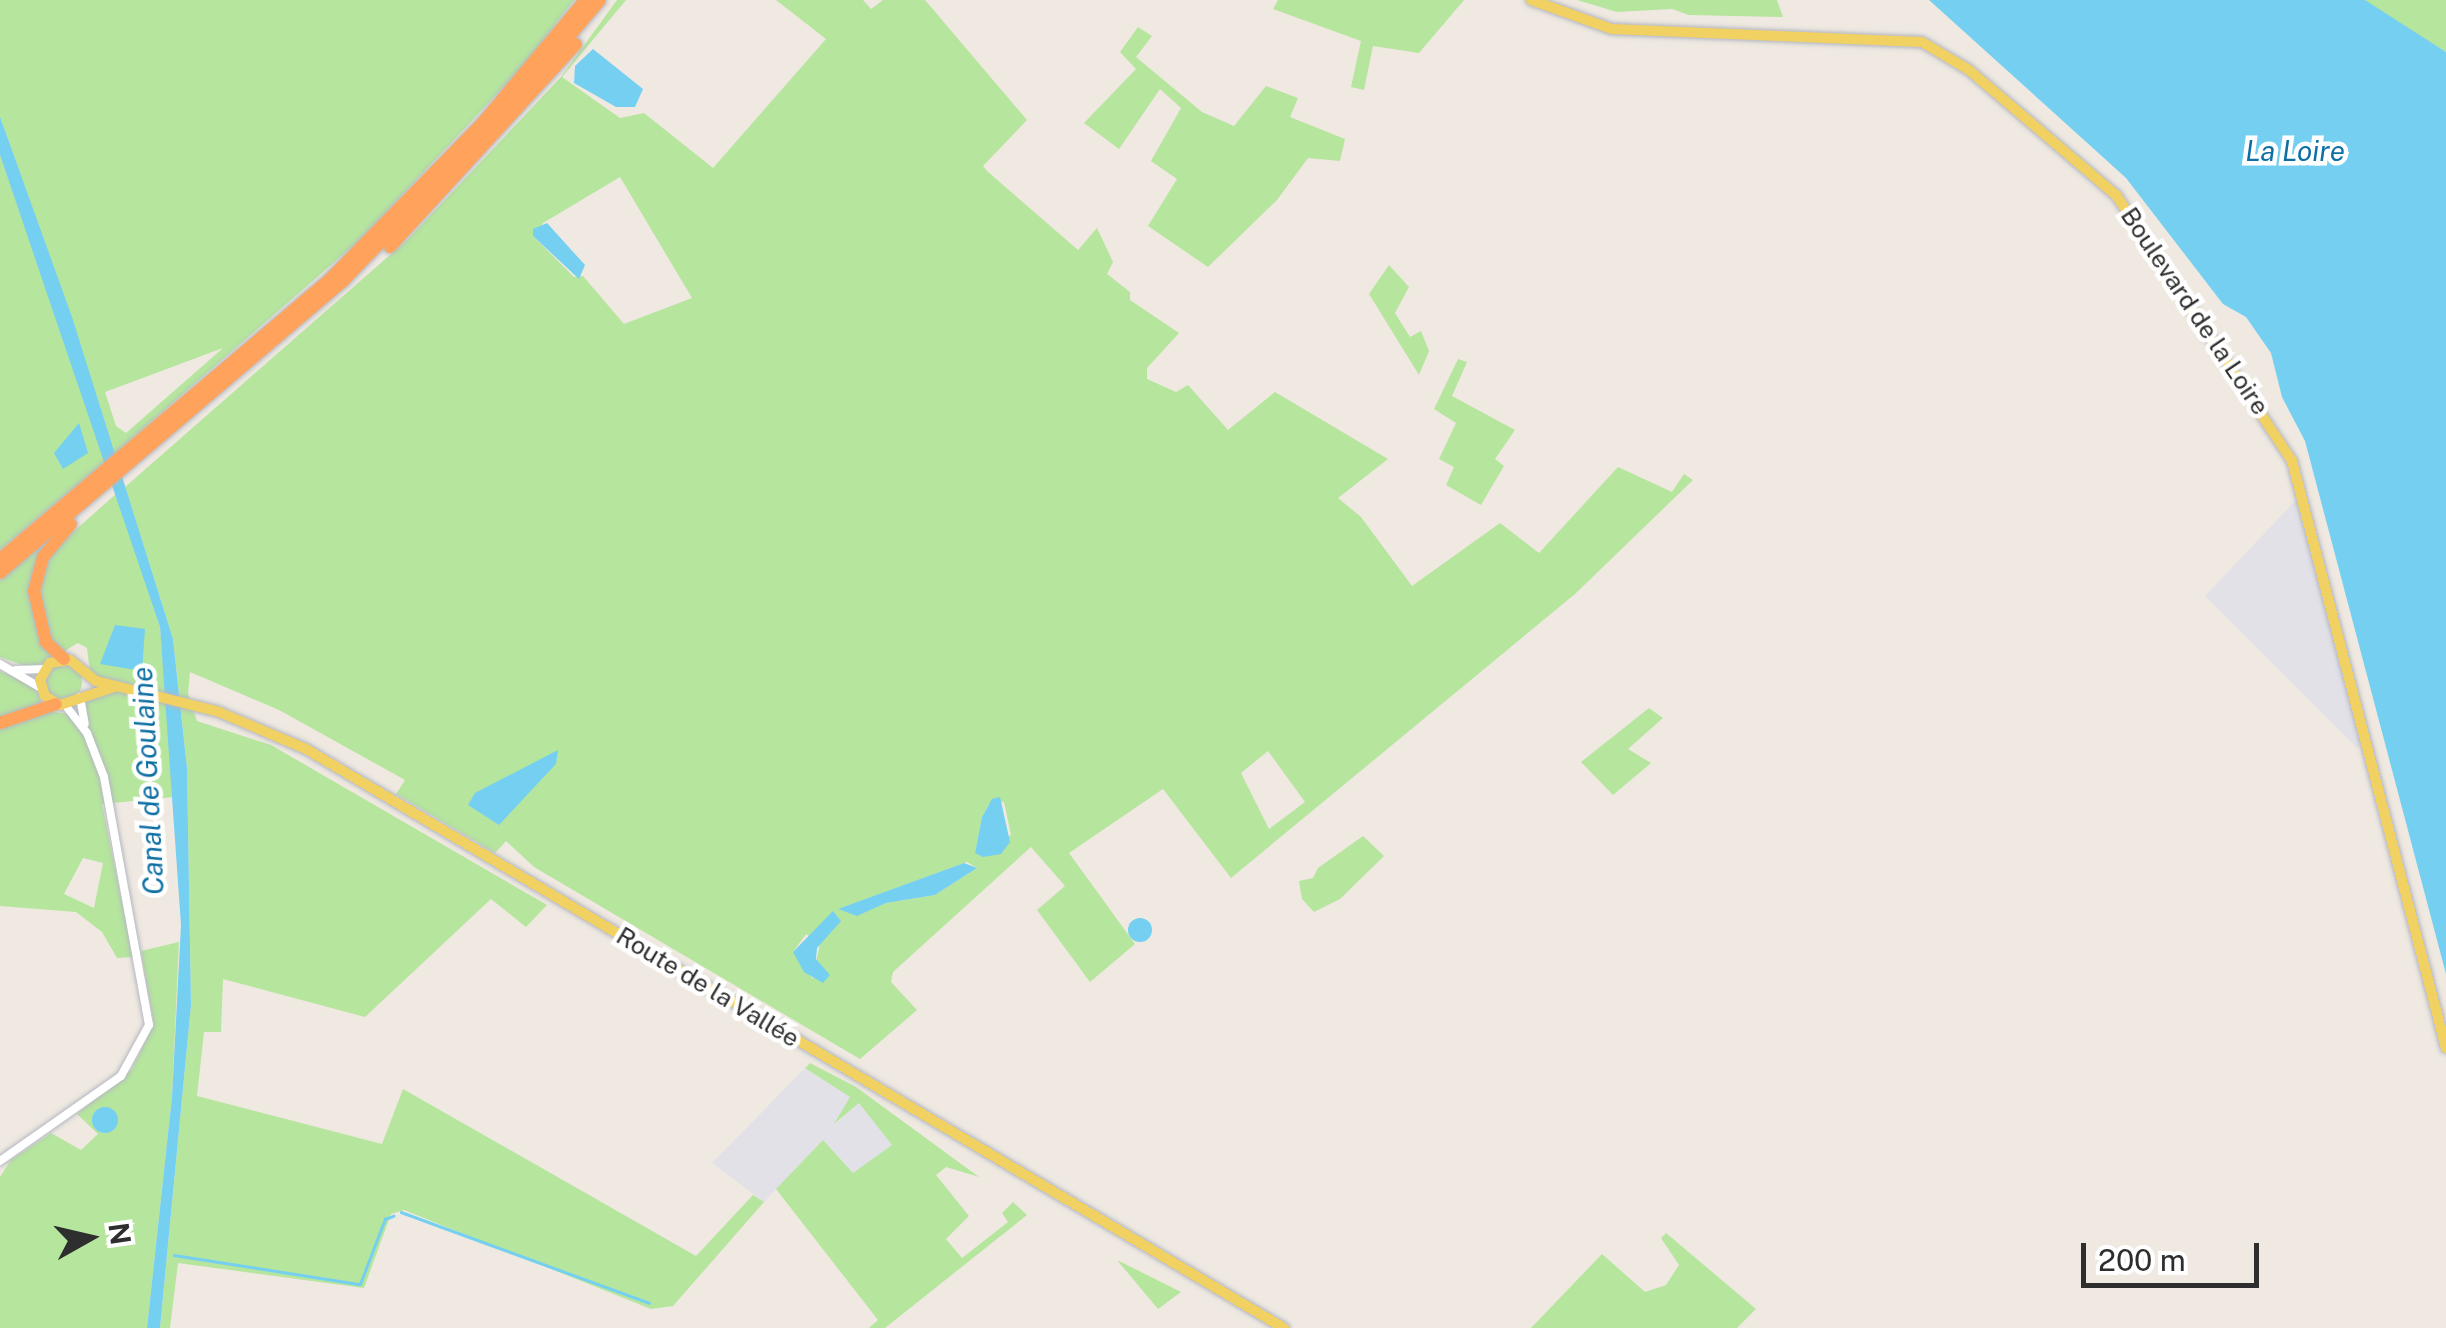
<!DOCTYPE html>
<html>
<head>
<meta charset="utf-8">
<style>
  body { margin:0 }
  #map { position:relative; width:2446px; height:1328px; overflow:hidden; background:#efe9e1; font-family:"Public Sans",sans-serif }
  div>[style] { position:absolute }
  .industrial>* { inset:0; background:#e3e1e8 }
  .green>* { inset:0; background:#b6e59e }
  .round { border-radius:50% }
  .water>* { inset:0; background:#75cff0 }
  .stream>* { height:2.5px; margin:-1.25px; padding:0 1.25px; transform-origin:1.25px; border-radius:1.25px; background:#75cff0 }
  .roads { filter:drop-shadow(0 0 2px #b4b7c1) drop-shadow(0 0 2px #b4b7c1) }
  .minor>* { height:8px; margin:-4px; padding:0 4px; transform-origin:4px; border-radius:4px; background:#fff }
  .major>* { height:10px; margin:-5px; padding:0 5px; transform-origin:5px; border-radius:5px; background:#f2d163 }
  .highway>* { height:12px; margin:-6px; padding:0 6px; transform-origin:6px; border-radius:6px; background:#ffa35c }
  span { translate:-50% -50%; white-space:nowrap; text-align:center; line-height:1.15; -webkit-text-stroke:9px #fff; paint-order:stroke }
  .street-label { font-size:25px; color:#2e2e2e }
  .water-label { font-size:28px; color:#0d6fa3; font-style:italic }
  .north { position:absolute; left:40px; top:1188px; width:100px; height:100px; -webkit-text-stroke:8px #fff; paint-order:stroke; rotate:82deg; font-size:28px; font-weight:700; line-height:40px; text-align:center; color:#2e2e2e }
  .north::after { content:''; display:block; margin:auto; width:35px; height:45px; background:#2e2e2e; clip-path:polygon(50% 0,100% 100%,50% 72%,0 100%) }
  .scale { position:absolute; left:2081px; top:1243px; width:178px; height:45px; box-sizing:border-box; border:5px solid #2e2e2e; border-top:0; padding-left:12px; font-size:30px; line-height:35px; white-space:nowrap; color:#2e2e2e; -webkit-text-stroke:8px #fff; paint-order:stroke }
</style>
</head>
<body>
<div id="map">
  <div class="industrial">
    <i style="clip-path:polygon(2298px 498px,2362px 741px,2357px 748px,2205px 596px)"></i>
    <i style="clip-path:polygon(805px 1068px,851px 1097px,835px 1124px,859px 1103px,893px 1145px,853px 1174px,823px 1140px,764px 1202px,712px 1163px)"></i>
  </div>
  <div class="green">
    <i style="clip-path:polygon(evenodd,0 0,574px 0,524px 65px,362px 238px,114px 454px,0 117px,0 0,223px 348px,126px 433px,116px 426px,105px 392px,223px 348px)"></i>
    <i style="clip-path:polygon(evenodd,617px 0,626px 0,562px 77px,620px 118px,644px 113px,713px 168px,826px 39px,776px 0,863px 0,871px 9px,883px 0,925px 0,1027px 120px,983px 166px,987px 171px,1078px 250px,1097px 228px,1113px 262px,1107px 274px,1130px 292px,1130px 300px,1179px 333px,1147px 368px,1147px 379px,1176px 392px,1188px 385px,1228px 430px,1275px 392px,1388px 459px,1338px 498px,1361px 517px,1412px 586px,1500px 523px,1539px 553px,1618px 467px,1672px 492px,1684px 474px,1693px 480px,1575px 594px,1231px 878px,1163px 789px,1069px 853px,1135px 944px,1090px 982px,1037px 910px,1065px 886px,1031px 847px,893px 972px,891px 982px,917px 1010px,860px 1059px,534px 867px,506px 841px,495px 853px,396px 794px,405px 780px,279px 710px,190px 672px,188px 694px,197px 721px,271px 745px,547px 905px,526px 927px,491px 899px,365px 1017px,223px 979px,221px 1032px,204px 1032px,197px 1096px,382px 1144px,403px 1089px,696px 1256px,753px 1195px,764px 1202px,673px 1306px,651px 1309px,404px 1210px,391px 1214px,364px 1288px,178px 1263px,170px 1328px,160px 1328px,191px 1005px,187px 768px,173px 639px,125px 487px,406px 241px,561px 77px,617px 0,620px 177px,692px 298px,624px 324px,583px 276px,574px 277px,533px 236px,543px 223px,620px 177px,617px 0,1268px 751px,1305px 802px,1269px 829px,1241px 773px,1268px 751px,617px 0,1004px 802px,1011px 835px,975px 853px,982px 817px,989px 804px,1004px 802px,617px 0,967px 862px,977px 868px,935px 895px,886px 903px,858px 915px,839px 909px,967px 862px,617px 0,806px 934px,820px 943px,813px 979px,793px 952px,806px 934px)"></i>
    <i style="clip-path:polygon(1278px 0,1464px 0,1419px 53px,1373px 46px,1364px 90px,1351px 87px,1361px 41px,1273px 9px)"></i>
    <i style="clip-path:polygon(1577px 0,1777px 0,1783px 17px,1689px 15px,1672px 9px,1617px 12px)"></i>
    <i style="clip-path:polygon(2365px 0,2446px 0,2446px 52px,2374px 9px)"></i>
    <i style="clip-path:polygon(1138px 27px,1152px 36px,1136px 57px,1202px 112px,1234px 126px,1266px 86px,1298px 98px,1290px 117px,1345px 139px,1340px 161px,1308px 158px,1277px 200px,1208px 267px,1148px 226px,1177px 179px,1151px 161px,1181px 108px,1160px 89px,1119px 149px,1084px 123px,1136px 69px,1120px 52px)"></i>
    <i style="clip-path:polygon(0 155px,106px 461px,0 550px)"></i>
    <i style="clip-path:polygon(1389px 265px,1409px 287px,1395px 313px,1410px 337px,1421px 331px,1429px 351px,1419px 375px,1369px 294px)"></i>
    <i style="clip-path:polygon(1458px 359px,1467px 362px,1452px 396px,1515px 430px,1495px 459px,1504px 466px,1481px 505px,1446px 485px,1454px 467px,1439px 459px,1456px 423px,1434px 409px)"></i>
    <i style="clip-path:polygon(evenodd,117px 493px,160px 627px,174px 797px,102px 804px,133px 957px,117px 958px,102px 932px,76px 912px,0 906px,0 671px,36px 687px,43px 710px,67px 714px,81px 729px,85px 700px,111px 692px,90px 672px,87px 648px,78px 643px,34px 669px,0 657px,0 580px,45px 542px,54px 549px,117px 493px,83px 858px,103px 863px,94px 908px,64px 894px,83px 858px)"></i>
    <i class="round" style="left:46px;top:664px;width:36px;height:36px"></i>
    <i style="clip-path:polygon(1649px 708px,1663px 718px,1628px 749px,1651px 763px,1613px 795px,1581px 762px)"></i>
    <i style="clip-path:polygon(1363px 836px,1384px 856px,1340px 899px,1314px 912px,1302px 899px,1299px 881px,1313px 878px,1318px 868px)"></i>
    <i style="clip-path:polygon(179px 942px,172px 1097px,147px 1328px,0 1328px,0 1177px,11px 1160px,51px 1133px,81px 1150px,98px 1134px,77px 1114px,132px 1069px,154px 1024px,141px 951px)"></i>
    <i style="clip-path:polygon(810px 1063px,856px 1087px,979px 1177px,946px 1167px,936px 1175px,969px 1216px,946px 1239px,962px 1258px,1008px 1222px,1002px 1213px,1013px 1202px,1027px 1215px,885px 1328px,869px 1328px,878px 1320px,776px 1189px,823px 1140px,853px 1173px,892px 1145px,859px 1103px,834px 1124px,850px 1097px,805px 1068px)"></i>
    <i style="clip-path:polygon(1666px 1233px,1756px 1309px,1737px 1328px,1531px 1328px,1602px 1254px,1645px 1292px,1666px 1285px,1679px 1265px,1661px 1238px)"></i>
    <i style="clip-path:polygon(1117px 1260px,1181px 1292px,1158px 1309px)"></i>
  </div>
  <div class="water">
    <i style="clip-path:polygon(1929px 0,2365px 0,2446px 52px,2446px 974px,2305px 441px,2282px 397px,2271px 353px,2246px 317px,2223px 304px,2126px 178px)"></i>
    <i style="clip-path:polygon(593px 49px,643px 89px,635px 107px,616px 107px,574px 83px,575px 66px)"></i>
    <i style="clip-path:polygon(0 117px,72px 317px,173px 639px,187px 768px,191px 1005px,160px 1328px,147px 1328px,172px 1097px,181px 925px,160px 627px,0 155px)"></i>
    <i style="clip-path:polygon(547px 223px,585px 265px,579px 279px,533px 236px,533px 229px)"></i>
    <i style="clip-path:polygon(79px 423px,88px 453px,63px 469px,54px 453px)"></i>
    <i style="clip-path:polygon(115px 625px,145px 629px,142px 671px,100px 664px)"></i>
    <i style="clip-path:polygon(558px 750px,556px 764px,499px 825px,468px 805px,475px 793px)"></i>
    <i style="clip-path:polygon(1000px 797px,1010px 842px,1001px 854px,983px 857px,975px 853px,982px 817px,992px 799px)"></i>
    <i style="clip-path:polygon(964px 863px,977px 868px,935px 895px,886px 903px,857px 916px,838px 909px)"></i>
    <i style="clip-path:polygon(833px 911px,841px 921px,817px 948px,816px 959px,830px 975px,823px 983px,804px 972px,793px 952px)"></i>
    <i class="round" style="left:1128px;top:918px;width:24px;height:24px"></i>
    <i class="round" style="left:92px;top:1107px;width:26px;height:26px"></i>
  </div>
  <div class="stream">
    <i style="left:401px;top:1212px;width:264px;rotate:20.1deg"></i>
    <i style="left:174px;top:1255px;width:188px;rotate:8.9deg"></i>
    <i style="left:360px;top:1284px;width:70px;rotate:-69deg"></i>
    <i style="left:385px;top:1219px;width:9px;rotate:-21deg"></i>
  </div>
  <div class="roads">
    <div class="minor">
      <i style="left:0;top:664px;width:48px;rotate:30.3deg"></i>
      <i style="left:16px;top:670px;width:28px;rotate:-2deg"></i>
      <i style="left:80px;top:697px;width:27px;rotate:80deg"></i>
      <i style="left:0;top:1161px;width:148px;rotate:-35.1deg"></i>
      <i style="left:121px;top:1076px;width:58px;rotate:-61.2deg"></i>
      <i style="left:149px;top:1025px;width:252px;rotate:-100.3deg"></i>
      <i style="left:104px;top:777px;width:47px;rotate:-111.1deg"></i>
      <i style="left:87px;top:733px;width:36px;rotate:-128deg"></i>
    </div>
    <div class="major">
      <i style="left:1531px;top:0;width:86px;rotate:19.7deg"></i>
      <i style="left:1612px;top:29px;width:310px;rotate:2.4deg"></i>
      <i style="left:1922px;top:42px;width:55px;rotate:30.8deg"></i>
      <i style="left:1969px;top:70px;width:193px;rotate:40.4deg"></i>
      <i style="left:2116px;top:195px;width:319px;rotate:56.5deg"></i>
      <i style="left:2292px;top:461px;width:607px;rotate:75.3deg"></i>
      <i style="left:114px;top:687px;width:57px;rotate:161.6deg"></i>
      <i style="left:60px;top:705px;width:17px;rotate:-149deg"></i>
      <i style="left:45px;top:696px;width:17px;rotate:-107deg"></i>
      <i style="left:40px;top:680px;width:20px;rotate:-60deg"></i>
      <i style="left:50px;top:663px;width:20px;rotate:-9deg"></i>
      <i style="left:70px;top:660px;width:33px;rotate:39deg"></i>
      <i style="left:96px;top:681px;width:127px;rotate:14.1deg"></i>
      <i style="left:219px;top:712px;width:95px;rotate:23deg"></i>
      <i style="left:306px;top:749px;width:1137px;rotate:30.63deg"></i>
    </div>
    <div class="highway">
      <i style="left:390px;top:247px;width:275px;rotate:-47.5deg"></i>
      <i style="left:0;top:559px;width:436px;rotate:-40.3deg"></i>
      <i style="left:332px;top:277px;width:218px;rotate:-45.7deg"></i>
      <i style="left:484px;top:121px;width:158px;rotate:-50.1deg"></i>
      <i style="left:0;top:573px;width:453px;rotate:-40.4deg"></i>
      <i style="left:345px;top:279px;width:216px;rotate:-45.9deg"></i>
      <i style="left:495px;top:124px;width:162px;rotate:-49.7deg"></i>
      <i style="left:64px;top:659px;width:25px;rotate:-137deg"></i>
      <i style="left:46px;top:642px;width:52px;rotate:-103.2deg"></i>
      <i style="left:34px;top:591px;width:35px;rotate:-75deg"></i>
      <i style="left:43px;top:557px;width:43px;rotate:-49.7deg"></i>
      <i style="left:0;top:723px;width:59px;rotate:-18.7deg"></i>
    </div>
  </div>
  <div class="street-label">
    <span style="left:2195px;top:311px;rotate:56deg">Boulevard de la Loire</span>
    <span style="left:708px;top:987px;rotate:31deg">Route de la Vallée</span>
  </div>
  <div class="water-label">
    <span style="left:2295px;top:151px">La Loire</span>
    <span style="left:148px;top:781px;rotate:-93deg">Canal de Goulaine</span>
  </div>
  <div class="north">N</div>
  <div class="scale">200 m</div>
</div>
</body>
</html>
